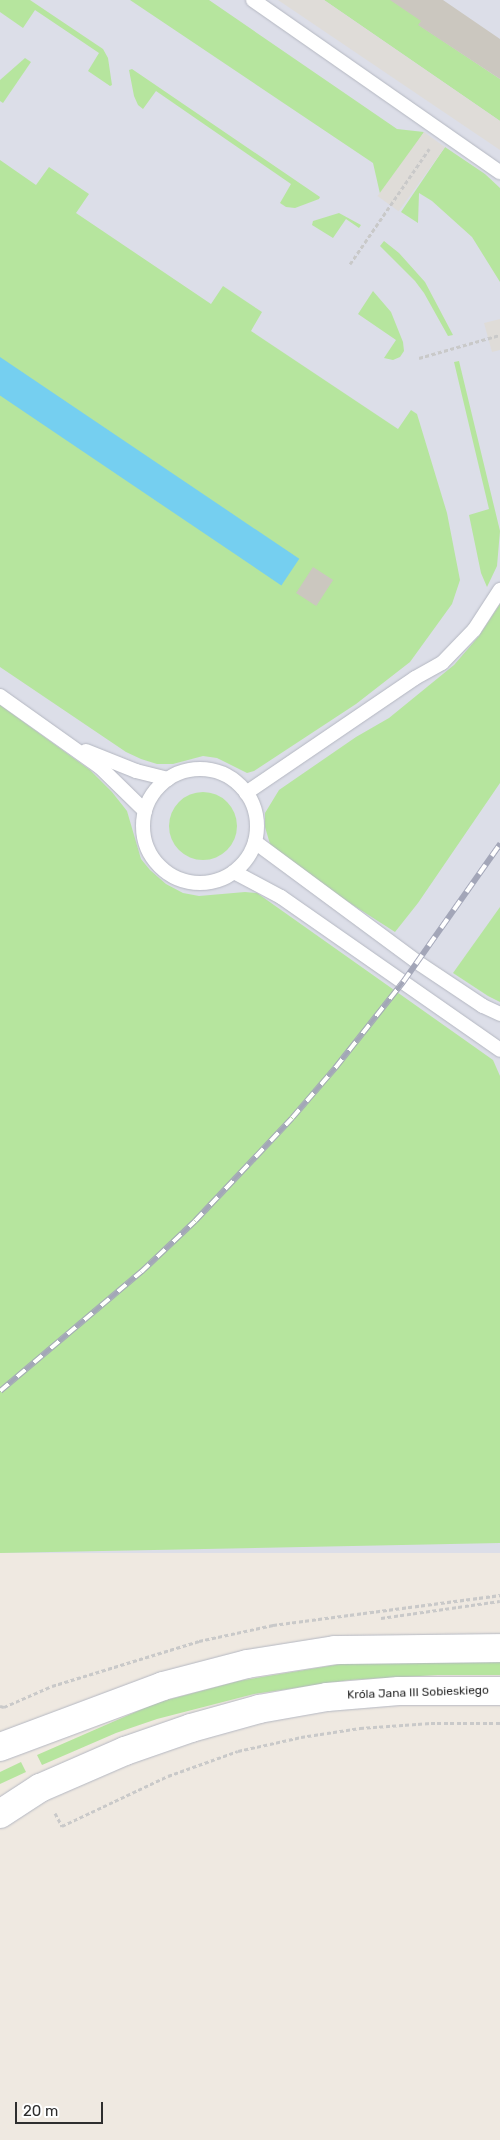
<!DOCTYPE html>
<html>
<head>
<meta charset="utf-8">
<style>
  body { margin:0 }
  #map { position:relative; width:500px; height:2140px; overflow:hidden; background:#efe9e1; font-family:Rubik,sans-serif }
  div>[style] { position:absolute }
  .airport>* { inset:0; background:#dcdee8; transform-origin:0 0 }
  .green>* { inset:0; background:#b6e59e }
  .round { border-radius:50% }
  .plaza>* { inset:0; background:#dfdcd8; transform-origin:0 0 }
  .water>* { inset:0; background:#75cff0; transform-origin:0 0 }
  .building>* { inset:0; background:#cbc7bf; transform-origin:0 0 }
  .path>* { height:3px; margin-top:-1.5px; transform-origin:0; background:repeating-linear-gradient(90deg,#c9c9c9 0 4px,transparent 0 6.5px) }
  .roads { filter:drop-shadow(0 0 1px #b4b7c1) drop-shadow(0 0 1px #b4b7c1) }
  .lane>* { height:14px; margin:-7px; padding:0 7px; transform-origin:7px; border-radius:7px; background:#fff }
  .lane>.ring { margin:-7px; padding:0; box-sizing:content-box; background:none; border:14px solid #fff; border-radius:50% }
  .secondary>* { height:28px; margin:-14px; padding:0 14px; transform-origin:14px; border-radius:14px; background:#fff }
  .rail>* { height:5.5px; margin-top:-2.75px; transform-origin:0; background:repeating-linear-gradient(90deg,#fff 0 11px,#a3a6b8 0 22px); box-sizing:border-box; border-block:1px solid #a3a6b8 }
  span { translate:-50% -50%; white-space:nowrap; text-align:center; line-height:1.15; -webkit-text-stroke:5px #fff; paint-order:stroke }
  .street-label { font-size:12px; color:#2e2e2e }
  .scale { position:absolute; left:15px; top:2102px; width:88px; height:22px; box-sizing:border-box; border:2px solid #2e2e2e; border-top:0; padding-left:6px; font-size:15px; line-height:18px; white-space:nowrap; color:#2e2e2e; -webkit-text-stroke:4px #fff; paint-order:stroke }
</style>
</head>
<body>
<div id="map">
  <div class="airport">
    <i style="left:0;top:0;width:500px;height:1553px"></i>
  </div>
  <div class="green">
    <i style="clip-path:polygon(0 0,30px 0,103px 49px,108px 58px,112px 85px,110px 86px,88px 71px,99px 53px,35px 10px,23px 28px,0 12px)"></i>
    <i style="clip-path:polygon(130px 0,209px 0,397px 129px,424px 132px,381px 198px,373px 163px)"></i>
    <i style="clip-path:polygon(324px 0,435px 0,419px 25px,500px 79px,500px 121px)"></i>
    <i style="clip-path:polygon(25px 58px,31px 62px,3px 103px,0 101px,0 80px)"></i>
    <i style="clip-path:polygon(132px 69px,320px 197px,319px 199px,295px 208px,286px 207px,280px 203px,291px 184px,156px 91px,143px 109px,138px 105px,134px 96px,129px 70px)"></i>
    <i style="clip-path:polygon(445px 147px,485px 174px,500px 188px,500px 282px,472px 237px,432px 201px,419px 193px,418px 223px,401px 212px)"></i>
    <i style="clip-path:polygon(0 160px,36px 185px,49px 167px,89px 194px,76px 213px,211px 304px,223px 286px,262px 312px,251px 331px,398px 429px,411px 410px,417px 414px,447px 513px,460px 580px,452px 604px,410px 662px,356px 704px,254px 771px,247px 773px,217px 758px,203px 756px,173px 764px,157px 764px,141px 759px,126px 752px,0 667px)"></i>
    <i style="clip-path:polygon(339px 213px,361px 225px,359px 228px,346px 219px,333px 238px,312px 225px,313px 221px)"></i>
    <i style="clip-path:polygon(384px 241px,399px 253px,425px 282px,453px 335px,448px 336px,424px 293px,415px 281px,380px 246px)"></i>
    <i style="clip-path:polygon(373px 291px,391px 312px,403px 342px,404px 351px,400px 357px,393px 360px,384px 358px,396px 340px,358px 314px)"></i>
    <i style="clip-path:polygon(459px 361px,500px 531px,497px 566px,487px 587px,481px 573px,469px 515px,489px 509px,454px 362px)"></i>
    <i style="clip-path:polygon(500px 604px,500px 783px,418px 903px,395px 932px,303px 873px,270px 844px,265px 827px,265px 813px,279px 790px,356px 737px,389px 718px,454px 665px,479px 636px)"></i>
    <i style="clip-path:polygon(0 705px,90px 770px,112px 792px,127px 811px,141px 859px,150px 870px,166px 884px,183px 893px,199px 896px,245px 892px,257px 893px,493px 1060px,500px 1076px,500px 1543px,0 1553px)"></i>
    <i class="round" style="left:169px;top:792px;width:68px;height:68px"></i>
    <i style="clip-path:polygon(500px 907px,500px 1002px,488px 996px,453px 973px)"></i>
    <i style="clip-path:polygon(500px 1660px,500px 1675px,438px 1675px,350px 1680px,254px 1694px,157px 1719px,116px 1733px,42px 1765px,37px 1755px,156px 1703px,238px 1681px,347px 1663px)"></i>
    <i style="clip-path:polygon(21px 1762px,26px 1772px,0 1784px,0 1772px)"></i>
  </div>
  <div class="plaza">
    <i style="clip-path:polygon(278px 0,324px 0,500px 121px,500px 150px)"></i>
    <i style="left:424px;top:132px;width:26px;height:79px;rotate:36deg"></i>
    <i style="clip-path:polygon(500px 319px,500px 350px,492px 352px,484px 323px)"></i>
  </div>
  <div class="water">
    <i style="left:0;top:357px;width:361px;height:32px;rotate:34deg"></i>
  </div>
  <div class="building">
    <i style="clip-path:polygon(390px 0,443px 0,500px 39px,500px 79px,418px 25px,421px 21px)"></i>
    <i style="left:313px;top:567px;width:24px;height:31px;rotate:33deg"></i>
  </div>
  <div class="path">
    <i style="left:350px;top:264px;width:140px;rotate:-55.5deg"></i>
    <i style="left:419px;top:358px;width:84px;rotate:-15.9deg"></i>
    <i style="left:381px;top:1618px;width:120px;rotate:-8.1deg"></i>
    <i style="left:0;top:1706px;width:4px;rotate:14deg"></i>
    <i style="left:4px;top:1707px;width:52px;rotate:-23.6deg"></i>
    <i style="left:52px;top:1686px;width:154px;rotate:-17deg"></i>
    <i style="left:199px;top:1641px;width:76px;rotate:-12.2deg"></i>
    <i style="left:273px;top:1625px;width:229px;rotate:-7.5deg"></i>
    <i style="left:55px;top:1813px;width:15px;rotate:62deg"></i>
    <i style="left:62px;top:1826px;width:117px;rotate:-25.3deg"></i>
    <i style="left:168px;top:1776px;width:74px;rotate:-19.7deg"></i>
    <i style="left:238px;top:1751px;width:65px;rotate:-12.5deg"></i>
    <i style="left:301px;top:1737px;width:60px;rotate:-8.7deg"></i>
    <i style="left:360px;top:1728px;width:71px;rotate:-4deg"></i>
    <i style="left:431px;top:1723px;width:69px"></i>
  </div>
  <div class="roads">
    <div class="lane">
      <i style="left:253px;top:0;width:301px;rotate:34.9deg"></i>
      <i style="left:0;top:696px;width:123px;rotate:35.4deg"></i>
      <i style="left:100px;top:767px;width:63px;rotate:44.4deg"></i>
      <i style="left:86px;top:751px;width:54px;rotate:21.8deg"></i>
      <i style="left:136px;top:771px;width:33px;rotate:14deg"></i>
      <i class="ring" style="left:143px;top:769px;width:100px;height:100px"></i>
      <i style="left:246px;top:793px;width:204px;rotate:-34.2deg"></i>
      <i style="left:415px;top:678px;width:31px;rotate:-29deg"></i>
      <i style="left:442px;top:663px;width:46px;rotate:-45.9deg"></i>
      <i style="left:474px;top:630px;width:48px;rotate:-57deg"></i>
      <i style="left:255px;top:842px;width:202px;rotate:36.5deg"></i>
      <i style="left:417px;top:962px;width:79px;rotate:33.7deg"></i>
      <i style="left:483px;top:1006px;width:19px;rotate:25deg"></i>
      <i style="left:234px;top:872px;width:53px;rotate:28deg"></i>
      <i style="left:281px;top:897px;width:267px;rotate:34.9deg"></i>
    </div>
    <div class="secondary">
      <i style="left:0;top:1747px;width:174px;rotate:-20.5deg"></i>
      <i style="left:163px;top:1686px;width:87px;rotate:-14.7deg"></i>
      <i style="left:247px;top:1664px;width:89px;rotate:-9deg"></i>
      <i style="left:335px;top:1650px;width:165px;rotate:-0.7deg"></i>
      <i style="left:0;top:1814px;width:48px;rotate:-33deg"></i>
      <i style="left:40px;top:1788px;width:93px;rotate:-23.5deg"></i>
      <i style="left:125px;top:1751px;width:70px;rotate:-19.2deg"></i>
      <i style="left:191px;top:1728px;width:71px;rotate:-15.6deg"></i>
      <i style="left:259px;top:1709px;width:69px;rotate:-10deg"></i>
      <i style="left:327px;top:1697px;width:72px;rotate:-4.8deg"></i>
      <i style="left:399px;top:1691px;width:101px"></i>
    </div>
  </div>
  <div class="rail">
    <i style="left:0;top:1391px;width:185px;rotate:-40.2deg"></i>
    <i style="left:141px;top:1272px;width:74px;rotate:-43.4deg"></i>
    <i style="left:195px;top:1221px;width:141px;rotate:-46.7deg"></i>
    <i style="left:292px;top:1118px;width:66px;rotate:-49.3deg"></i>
    <i style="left:335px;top:1068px;width:110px;rotate:-51.7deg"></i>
    <i style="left:403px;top:982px;width:169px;rotate:-54.9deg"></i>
  </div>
  <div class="street-label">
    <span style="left:418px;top:1693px;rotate:-2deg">Króla Jana III Sobieskiego</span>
  </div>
  <div class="scale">20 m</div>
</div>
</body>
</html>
